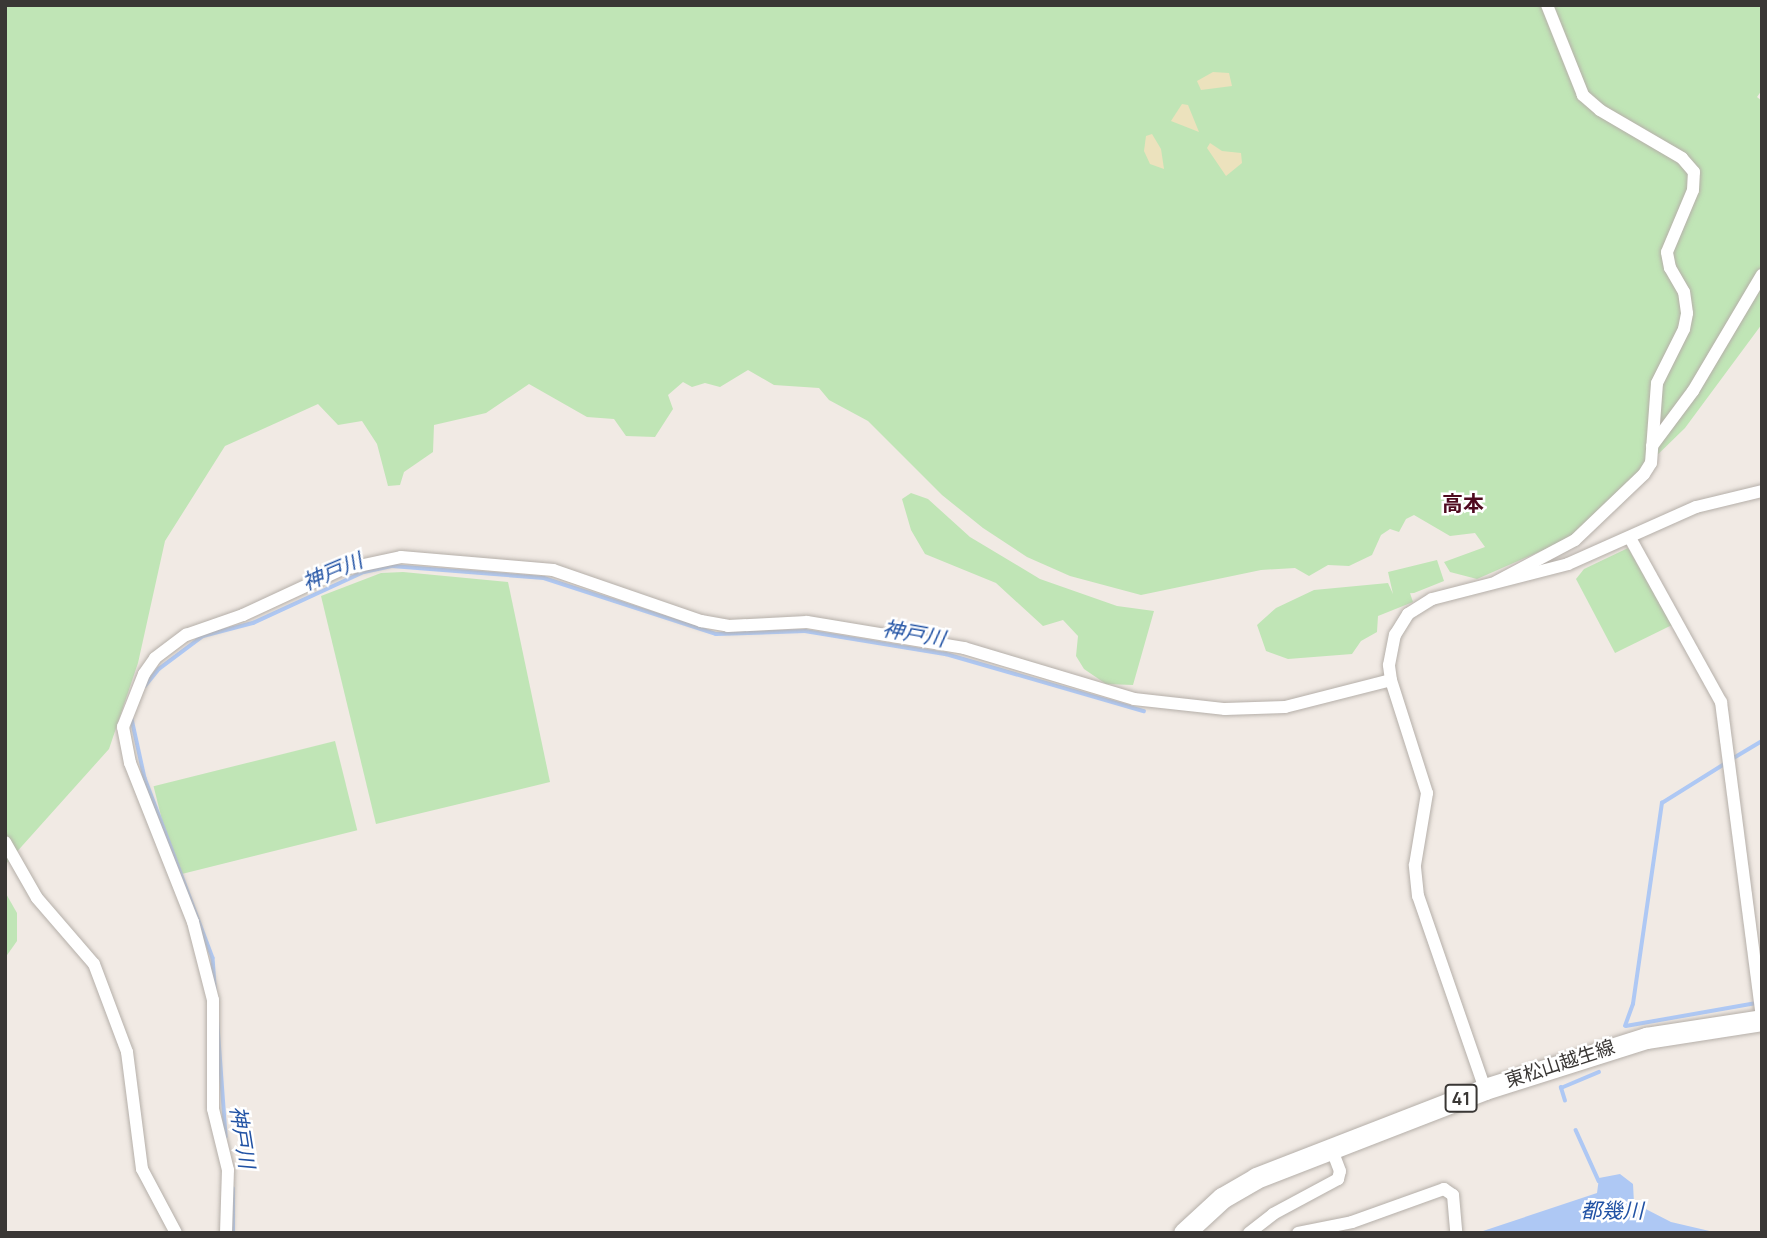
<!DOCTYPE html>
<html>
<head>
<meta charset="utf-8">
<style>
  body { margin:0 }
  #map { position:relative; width:1767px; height:1238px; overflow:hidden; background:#f1eae4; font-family:Manrope,"Noto Sans JP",sans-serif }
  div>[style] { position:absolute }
  .green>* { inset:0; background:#c0e5b6; transform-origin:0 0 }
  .sand>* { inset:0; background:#ece2bd }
  .water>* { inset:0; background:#aec8f4 }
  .stream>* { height:3.5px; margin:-1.75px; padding:0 1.75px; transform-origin:1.75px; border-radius:1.75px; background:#aec8f4 }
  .roads { filter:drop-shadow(0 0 2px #b5afa9) drop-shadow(0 0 2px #b5afa9) }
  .street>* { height:12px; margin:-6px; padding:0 6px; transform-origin:6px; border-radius:6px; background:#fff }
  .primary>* { height:21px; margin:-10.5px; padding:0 10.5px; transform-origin:10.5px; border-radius:10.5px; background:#fff }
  span { translate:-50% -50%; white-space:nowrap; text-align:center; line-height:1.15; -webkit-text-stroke:5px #fff; paint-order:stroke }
  .shield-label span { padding:2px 5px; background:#fff; border:2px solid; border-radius:5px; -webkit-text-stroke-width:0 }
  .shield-label { font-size:18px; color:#3a3735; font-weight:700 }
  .street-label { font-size:19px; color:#3a3735 }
  .neighbourhood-label { font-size:21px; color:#4f0a1f; font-weight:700 }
  .water-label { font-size:21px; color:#2152a4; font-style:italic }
  .frame { position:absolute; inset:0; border:7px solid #3a3735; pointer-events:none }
</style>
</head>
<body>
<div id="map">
  <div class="green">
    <i style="clip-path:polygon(5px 5px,1762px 5px,1762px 90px,1757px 97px,1762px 101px,1762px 324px,1685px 428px,1573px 537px,1477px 579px,1450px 572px,1444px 562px,1485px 547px,1475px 533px,1450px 536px,1414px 515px,1406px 519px,1399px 532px,1390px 529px,1381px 535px,1372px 555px,1349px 566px,1328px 565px,1309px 576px,1295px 568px,1261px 570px,1141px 595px,1070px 576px,1027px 557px,983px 528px,942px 495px,868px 421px,829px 400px,819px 388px,774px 385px,748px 370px,720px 387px,705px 383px,692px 387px,683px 382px,668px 395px,673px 409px,655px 437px,626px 436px,614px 419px,587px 417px,529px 384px,486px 413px,434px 425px,433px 452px,404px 472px,400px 485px,388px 486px,377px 444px,362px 421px,338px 425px,318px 404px,225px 446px,165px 541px,138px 663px,109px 749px,5px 865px)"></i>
    <i style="clip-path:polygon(911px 493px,928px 499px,970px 537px,1040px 579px,1117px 606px,1154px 611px,1133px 685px,1106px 684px,1084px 669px,1076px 656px,1078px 636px,1063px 620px,1043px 626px,996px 583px,925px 554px,911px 530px,902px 499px)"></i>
    <i style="clip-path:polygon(1628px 548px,1672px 625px,1615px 653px,1576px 579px,1584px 569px)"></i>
    <i style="clip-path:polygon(1437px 560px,1444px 581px,1414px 593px,1394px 594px,1410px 593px,1413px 602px,1378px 616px,1377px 632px,1361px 641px,1352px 654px,1288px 659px,1266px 651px,1257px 625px,1276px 608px,1314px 590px,1388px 583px,1393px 594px,1388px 572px)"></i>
    <i style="clip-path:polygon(403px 572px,508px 582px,550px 782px,376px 824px,321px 596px,381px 573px)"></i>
    <i style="left:335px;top:741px;width:92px;height:187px;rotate:76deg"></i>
    <i style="clip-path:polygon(5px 892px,17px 913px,17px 941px,5px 958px)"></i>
  </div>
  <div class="sand">
    <i style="clip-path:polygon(1213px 72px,1229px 73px,1232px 86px,1201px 90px,1197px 81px)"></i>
    <i style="clip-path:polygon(1182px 104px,1188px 105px,1199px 132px,1171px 121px)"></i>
    <i style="clip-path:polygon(1152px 134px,1161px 149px,1164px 169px,1150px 164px,1144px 151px,1146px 136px)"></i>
    <i style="clip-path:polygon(1210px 143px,1222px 151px,1241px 153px,1242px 163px,1226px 176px,1207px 148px)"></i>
  </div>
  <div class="water">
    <i style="clip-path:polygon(1620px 1174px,1633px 1184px,1634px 1203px,1671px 1222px,1718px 1233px,1477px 1233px,1597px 1193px,1599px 1178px)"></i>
  </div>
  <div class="stream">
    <i style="left:145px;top:686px;width:22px;rotate:-51deg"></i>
    <i style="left:159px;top:669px;width:55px;rotate:-36.9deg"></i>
    <i style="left:203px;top:636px;width:52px;rotate:-14.6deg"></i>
    <i style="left:253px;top:623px;width:122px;rotate:-24.7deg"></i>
    <i style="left:364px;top:572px;width:29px;rotate:-12deg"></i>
    <i style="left:392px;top:566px;width:152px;rotate:4.5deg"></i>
    <i style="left:544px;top:578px;width:181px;rotate:18deg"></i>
    <i style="left:716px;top:634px;width:89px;rotate:-1.9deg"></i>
    <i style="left:805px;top:631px;width:143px;rotate:9.3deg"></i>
    <i style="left:946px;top:654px;width:206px;rotate:16.1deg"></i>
    <i style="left:132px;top:719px;width:60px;rotate:77.6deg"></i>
    <i style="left:145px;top:778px;width:192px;rotate:69.3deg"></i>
    <i style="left:213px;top:958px;width:179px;rotate:85.8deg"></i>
    <i style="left:1732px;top:759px;width:35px;rotate:-31deg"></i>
    <i style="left:1625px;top:1026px;width:23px;rotate:-70deg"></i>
    <i style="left:1633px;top:1004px;width:203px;rotate:-81.8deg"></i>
    <i style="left:1662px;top:803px;width:75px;rotate:-32deg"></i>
    <i style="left:1626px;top:1026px;width:132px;rotate:-10deg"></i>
    <i style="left:1565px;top:1101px;width:14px;rotate:-107deg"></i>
    <i style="left:1561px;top:1088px;width:41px;rotate:-22.8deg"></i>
    <i style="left:1576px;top:1130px;width:56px;rotate:65.7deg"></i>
    <i style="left:233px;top:1233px;width:44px;rotate:-90deg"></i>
  </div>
  <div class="roads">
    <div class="street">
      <i style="left:1652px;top:446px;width:69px;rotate:-53.3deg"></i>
      <i style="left:1693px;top:391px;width:135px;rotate:-59.3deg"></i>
      <i style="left:1630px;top:538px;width:188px;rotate:61deg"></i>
      <i style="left:1721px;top:702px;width:320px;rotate:82.6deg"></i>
      <i style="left:1496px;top:582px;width:89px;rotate:-28deg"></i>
      <i style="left:1575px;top:540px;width:95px;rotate:-43.7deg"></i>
      <i style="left:1644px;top:474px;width:13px;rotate:-58deg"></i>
      <i style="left:1651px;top:463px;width:80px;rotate:-85.7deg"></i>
      <i style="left:1657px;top:383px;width:60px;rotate:-63.4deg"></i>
      <i style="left:1684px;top:329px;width:16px;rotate:-79deg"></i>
      <i style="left:1687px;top:313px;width:21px;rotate:-98deg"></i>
      <i style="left:1684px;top:292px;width:28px;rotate:-120deg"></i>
      <i style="left:1670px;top:268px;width:16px;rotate:-101deg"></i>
      <i style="left:1667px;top:252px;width:67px;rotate:-67.2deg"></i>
      <i style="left:1693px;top:190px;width:18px;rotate:-87deg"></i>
      <i style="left:1694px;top:172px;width:18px;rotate:-131deg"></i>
      <i style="left:1682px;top:158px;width:95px;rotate:-149.7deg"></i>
      <i style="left:1600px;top:110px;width:23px;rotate:-139deg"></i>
      <i style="left:1583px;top:95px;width:97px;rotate:-111.8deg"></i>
      <i style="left:5px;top:842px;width:64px;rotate:60.3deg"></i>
      <i style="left:37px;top:898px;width:87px;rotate:49.2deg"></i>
      <i style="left:94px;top:964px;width:94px;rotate:69.4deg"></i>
      <i style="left:127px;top:1052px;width:118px;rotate:82.7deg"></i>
      <i style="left:142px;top:1169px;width:72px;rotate:62deg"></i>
      <i style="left:1485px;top:1089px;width:204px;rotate:-109.1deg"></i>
      <i style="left:1418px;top:896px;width:31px;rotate:-96deg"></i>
      <i style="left:1415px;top:865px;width:73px;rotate:-80.5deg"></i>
      <i style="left:1427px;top:793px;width:119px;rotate:-107.7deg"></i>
      <i style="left:1391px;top:680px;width:15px;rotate:-98deg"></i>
      <i style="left:1389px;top:665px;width:31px;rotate:-79deg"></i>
      <i style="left:1395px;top:635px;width:25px;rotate:-58deg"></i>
      <i style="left:1408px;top:614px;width:28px;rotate:-32deg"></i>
      <i style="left:1432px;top:599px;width:140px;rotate:-14.4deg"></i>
      <i style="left:1568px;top:564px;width:140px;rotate:-24deg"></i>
      <i style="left:1696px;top:507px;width:68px;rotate:-13.6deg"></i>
      <i style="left:226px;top:1233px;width:63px;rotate:-88.2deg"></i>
      <i style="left:228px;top:1170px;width:63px;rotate:-103.8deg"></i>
      <i style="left:213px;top:1109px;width:109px;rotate:-90deg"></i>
      <i style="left:213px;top:1000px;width:81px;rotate:-104.4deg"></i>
      <i style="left:193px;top:922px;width:171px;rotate:-111.6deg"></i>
      <i style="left:130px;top:763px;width:37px;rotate:-101deg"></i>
      <i style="left:123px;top:727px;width:57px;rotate:-68.4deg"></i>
      <i style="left:144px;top:674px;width:19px;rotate:-55deg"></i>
      <i style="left:155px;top:658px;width:39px;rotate:-37deg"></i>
      <i style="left:186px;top:635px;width:60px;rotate:-19.3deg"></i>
      <i style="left:243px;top:615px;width:107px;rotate:-24.9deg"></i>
      <i style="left:340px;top:570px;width:62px;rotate:-12deg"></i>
      <i style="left:401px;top:557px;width:153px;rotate:4.9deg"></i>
      <i style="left:553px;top:570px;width:157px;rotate:19deg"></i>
      <i style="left:701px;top:621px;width:27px;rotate:10deg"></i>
      <i style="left:728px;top:626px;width:79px;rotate:-2.9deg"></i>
      <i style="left:807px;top:622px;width:159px;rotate:9.4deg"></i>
      <i style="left:964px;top:648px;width:177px;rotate:16.7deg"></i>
      <i style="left:1134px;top:699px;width:92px;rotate:6.3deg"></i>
      <i style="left:1225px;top:709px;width:60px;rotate:-1.9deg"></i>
      <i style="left:1285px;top:707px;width:109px;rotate:-14.3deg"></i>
      <i style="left:1249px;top:1233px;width:31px;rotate:-38deg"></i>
      <i style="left:1273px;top:1214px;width:74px;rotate:-28.3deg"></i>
      <i style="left:1338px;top:1179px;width:8px;rotate:-76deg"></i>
      <i style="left:1340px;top:1171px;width:26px;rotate:-111deg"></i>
      <i style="left:1298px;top:1233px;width:55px;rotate:-11.5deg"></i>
      <i style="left:1352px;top:1222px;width:98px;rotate:-19.7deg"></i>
      <i style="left:1444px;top:1189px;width:11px;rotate:34deg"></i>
      <i style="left:1453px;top:1195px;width:38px;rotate:85deg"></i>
    </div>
    <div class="primary">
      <i style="left:1184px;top:1233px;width:52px;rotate:-42.6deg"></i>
      <i style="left:1222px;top:1198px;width:39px;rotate:-30deg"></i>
      <i style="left:1256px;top:1178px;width:246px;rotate:-21.2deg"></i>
      <i style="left:1485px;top:1089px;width:169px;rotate:-17.6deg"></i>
      <i style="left:1646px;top:1038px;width:117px;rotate:-8.8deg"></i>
    </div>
  </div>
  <div class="shield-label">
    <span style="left:1461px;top:1098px">41</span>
  </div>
  <div class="street-label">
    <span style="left:1560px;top:1064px;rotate:-18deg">東松山越生線</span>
  </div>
  <div class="neighbourhood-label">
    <span style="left:1463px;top:503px">高本</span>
  </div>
  <div class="water-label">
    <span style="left:332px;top:571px;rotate:-23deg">神戸川</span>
    <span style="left:914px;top:633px;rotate:10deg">神戸川</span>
    <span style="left:243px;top:1137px;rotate:81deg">神戸川</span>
    <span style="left:1612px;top:1210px">都幾川</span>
  </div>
  <div class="frame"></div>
</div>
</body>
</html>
